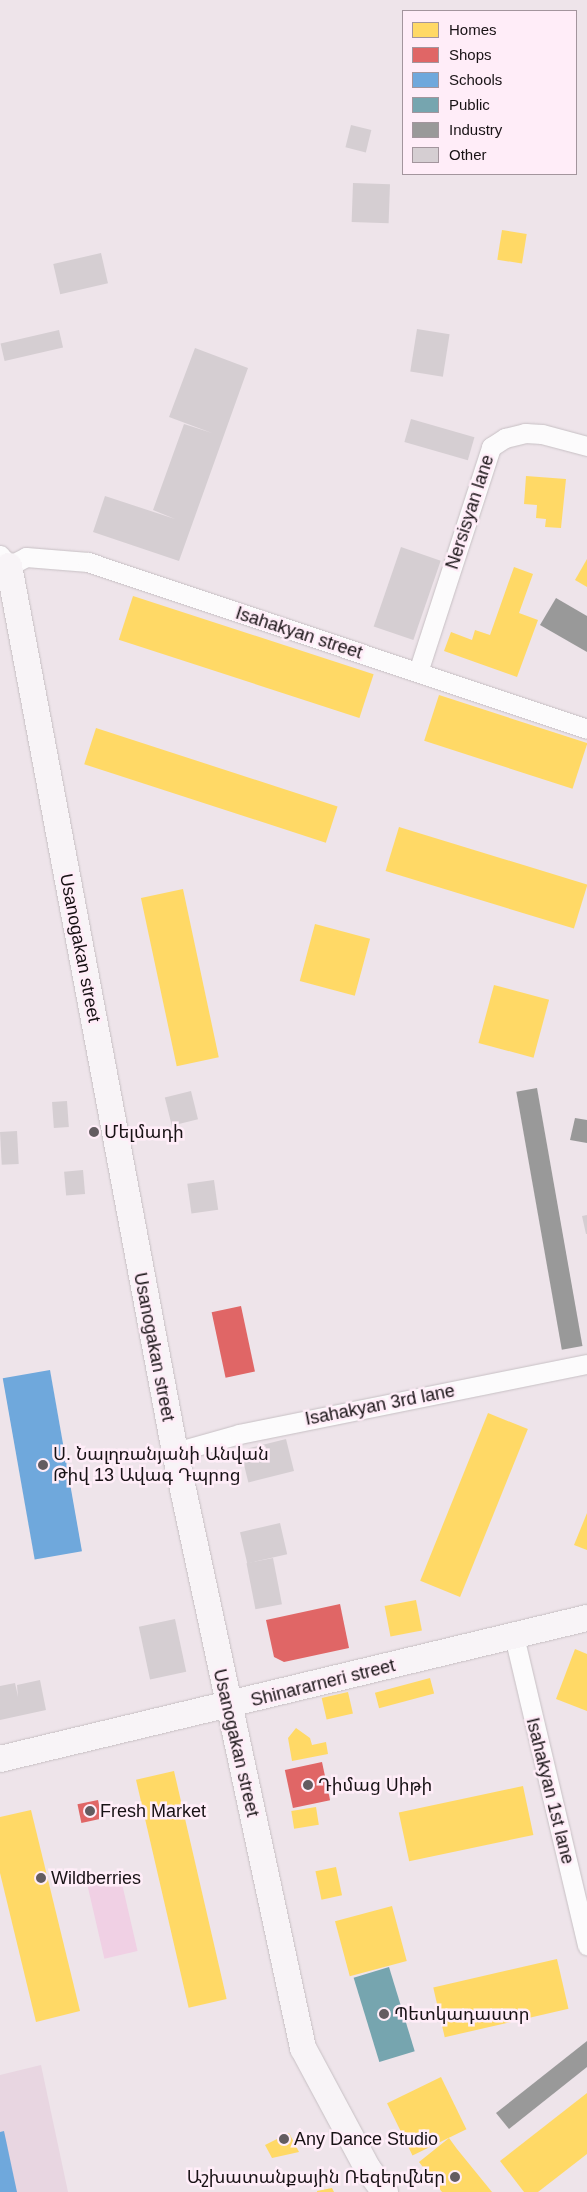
<!DOCTYPE html>
<html>
<head>
<meta charset="utf-8">
<style>
  body { margin:0 }
  #map { position:relative; width:587px; height:2192px; overflow:hidden; background:#eee4ea; font-family:Helvetica,"Noto Sans Armenian",sans-serif }
  div>[style] { position:absolute }
  .built>* { inset:0; background:#e8d6e1 }
  .green>* { inset:0; background:#f0d0e4; transform-origin:0 0 }
  .homes>* { inset:0; background:#ffd966; transform-origin:0 0 }
  .shops>* { inset:0; background:#e06666; transform-origin:0 0 }
  .schools>* { inset:0; background:#6fa8dc; transform-origin:0 0 }
  .public>* { inset:0; background:#76a5af; transform-origin:0 0 }
  .industry>* { inset:0; background:#999; transform-origin:0 0 }
  .building>* { inset:0; background:#d5ced2; transform-origin:0 0 }
  .roads { filter:drop-shadow(0 0 1px #c7c0c4) drop-shadow(0 0 1px #c7c0c4) }
  .street>* { height:19px; margin:-9.5px; padding:0 9.5px; transform-origin:9.5px; border-radius:9.5px; background:#fcfbfc }
  .secondary>* { height:26px; margin:-13px; padding:0 13px; transform-origin:13px; border-radius:13px; background:#f8f4f7 }
  .dots>* { width:14px; height:14px; translate:-50% -50%; box-sizing:border-box; border:2px solid #ffedf8; border-radius:50% }
  span { translate:-50% -50%; white-space:nowrap; text-align:center; line-height:1.15; -webkit-text-stroke:5px #ffedf8; paint-order:stroke }
  .street-label { font-size:18px; color:#181215 }
  .poi-label { font-size:18px; color:#181215 }
  .left { translate:0 -50%; text-align:left }
  .right { translate:-100% -50%; text-align:right }
  .legend { position:absolute; left:402px; top:10px; width:175px; height:165px; box-sizing:border-box; background:#ffedf8; border:1px solid #a3959d; margin:0; padding:6px 9px; list-style:none; font-size:15px; color:#181215 }
  .legend li { display:flex; align-items:center; gap:10px; height:25px }
  .legend b { width:25px; border:1px solid #a3959d }
</style>
</head>
<body>
<div id="map">
  <div class="built">
    <i style="clip-path:polygon(41px 2065px,68px 2192px,0 2192px,0 2075px)"></i>
  </div>
  <div class="green">
    <i style="left:120px;top:1875px;width:78px;height:34px;rotate:77deg"></i>
  </div>
  <div class="homes">
    <i style="left:502px;top:230px;width:25px;height:30px;rotate:9deg"></i>
    <i style="clip-path:polygon(526px 476px,566px 479px,561px 528px,545px 527px,546px 519px,536px 518px,537px 505px,524px 504px)"></i>
    <i style="clip-path:polygon(587px 559px,587px 587px,575px 580px)"></i>
    <i style="clip-path:polygon(514px 567px,533px 574px,519px 613px,538px 620px,517px 677px,444px 651px,451px 632px,472px 640px,475px 630px,490px 635px)"></i>
    <i style="left:133px;top:596px;width:253px;height:46px;rotate:18deg"></i>
    <i style="left:439px;top:695px;width:156px;height:48px;rotate:18deg"></i>
    <i style="left:96px;top:728px;width:254px;height:38px;rotate:18deg"></i>
    <i style="left:399px;top:827px;width:197px;height:46px;rotate:17deg"></i>
    <i style="left:183px;top:889px;width:172px;height:43px;rotate:78deg"></i>
    <i style="left:315px;top:924px;width:57px;height:59px;rotate:15deg"></i>
    <i style="left:494px;top:985px;width:57px;height:60px;rotate:15deg"></i>
    <i style="left:488px;top:1413px;width:43px;height:181px;rotate:22deg"></i>
    <i style="clip-path:polygon(587px 1513px,587px 1550px,574px 1545px)"></i>
    <i style="left:416px;top:1600px;width:31px;height:32px;rotate:79deg"></i>
    <i style="clip-path:polygon(575px 1649px,587px 1654px,587px 1711px,556px 1699px)"></i>
    <i style="left:430px;top:1678px;width:16px;height:57px;rotate:75deg"></i>
    <i style="left:348px;top:1692px;width:22px;height:27px;rotate:77deg"></i>
    <i style="clip-path:polygon(296px 1728px,310px 1738px,312px 1745px,326px 1742px,328px 1754px,292px 1761px,288px 1738px)"></i>
    <i style="left:174px;top:1771px;width:234px;height:39px;rotate:77deg"></i>
    <i style="left:523px;top:1786px;width:50px;height:127px;rotate:78deg"></i>
    <i style="left:316px;top:1807px;width:18px;height:25px;rotate:81deg"></i>
    <i style="clip-path:polygon(31px 1810px,80px 2011px,36px 2022px,0 1873px,0 1817px)"></i>
    <i style="left:336px;top:1867px;width:29px;height:21px;rotate:78deg"></i>
    <i style="left:392px;top:1906px;width:57px;height:59px;rotate:75deg"></i>
    <i style="left:557px;top:1959px;width:51px;height:127px;rotate:77deg"></i>
    <i style="left:441px;top:2077px;width:58px;height:60px;rotate:64deg"></i>
    <i style="clip-path:polygon(587px 2093px,587px 2154px,538px 2192px,524px 2192px,500px 2161px)"></i>
    <i style="clip-path:polygon(289px 2133px,299px 2152px,272px 2158px,265px 2145px)"></i>
    <i style="clip-path:polygon(449px 2138px,457px 2149px,492px 2192px,442px 2192px,419px 2162px)"></i>
    <i style="clip-path:polygon(332px 2188px,334px 2192px,317px 2192px,317px 2191px)"></i>
  </div>
  <div class="shops">
    <i style="left:241px;top:1306px;width:67px;height:30px;rotate:78deg"></i>
    <i style="clip-path:polygon(340px 1604px,349px 1648px,284px 1662px,274px 1657px,266px 1620px)"></i>
    <i style="left:322px;top:1762px;width:39px;height:38px;rotate:78deg"></i>
    <i style="left:98px;top:1800px;width:19px;height:21px;rotate:78deg"></i>
  </div>
  <div class="schools">
    <i style="left:50px;top:1370px;width:184px;height:48px;rotate:80deg"></i>
    <i style="clip-path:polygon(4px 2131px,17px 2192px,0 2192px,0 2132px)"></i>
  </div>
  <div class="public">
    <i style="left:389px;top:1967px;width:88px;height:37px;rotate:73deg"></i>
  </div>
  <div class="industry">
    <i style="clip-path:polygon(556px 598px,587px 616px,587px 652px,540px 625px)"></i>
    <i style="left:537px;top:1088px;width:262px;height:21px;rotate:80deg"></i>
    <i style="clip-path:polygon(575px 1118px,587px 1120px,587px 1143px,570px 1140px)"></i>
    <i style="clip-path:polygon(587px 2041px,587px 2067px,509px 2129px,496px 2113px)"></i>
  </div>
  <div class="building">
    <i style="left:351px;top:125px;width:21px;height:23px;rotate:14deg"></i>
    <i style="left:353px;top:183px;width:37px;height:39px;rotate:2deg"></i>
    <i style="left:101px;top:253px;width:31px;height:49px;rotate:77deg"></i>
    <i style="left:417px;top:329px;width:33px;height:43px;rotate:9deg"></i>
    <i style="left:59px;top:330px;width:18px;height:60px;rotate:77deg"></i>
    <i style="clip-path:polygon(195px 348px,248px 368px,179px 561px,93px 532px,105px 496px,175px 519px,153px 510px,184px 424px,212px 433px,169px 417px)"></i>
    <i style="left:411px;top:419px;width:66px;height:24px;rotate:16deg"></i>
    <i style="left:401px;top:547px;width:42px;height:84px;rotate:19deg"></i>
    <i style="left:191px;top:1091px;width:29px;height:27px;rotate:76deg"></i>
    <i style="left:67px;top:1101px;width:26px;height:15px;rotate:86deg"></i>
    <i style="left:17px;top:1131px;width:33px;height:17px;rotate:87deg"></i>
    <i style="left:83px;top:1170px;width:24px;height:19px;rotate:85deg"></i>
    <i style="left:214px;top:1180px;width:30px;height:27px;rotate:82deg"></i>
    <i style="clip-path:polygon(587px 1215px,587px 1234px,586px 1234px,582px 1216px)"></i>
    <i style="left:286px;top:1439px;width:33px;height:47px;rotate:76deg"></i>
    <i style="left:280px;top:1523px;width:32px;height:41px;rotate:77deg"></i>
    <i style="left:273px;top:1558px;width:47px;height:27px;rotate:79deg"></i>
    <i style="left:175px;top:1619px;width:54px;height:37px;rotate:78deg"></i>
    <i style="clip-path:polygon(40px 1680px,46px 1710px,0 1720px,0 1686px,15px 1683px,18px 1697px,17px 1685px)"></i>
  </div>
  <div class="roads">
    <div class="street">
      <i style="left:0;top:555px;width:14px;rotate:51deg"></i>
      <i style="left:9px;top:566px;width:19px;rotate:-28deg"></i>
      <i style="left:26px;top:557px;width:62px;rotate:4.6deg"></i>
      <i style="left:88px;top:562px;width:526px;rotate:18.5deg"></i>
      <i style="left:418px;top:672px;width:237px;rotate:-72deg"></i>
      <i style="left:491px;top:447px;width:17px;rotate:-33deg"></i>
      <i style="left:505px;top:438px;width:21px;rotate:-14deg"></i>
      <i style="left:525px;top:433px;width:17px;rotate:3deg"></i>
      <i style="left:542px;top:434px;width:47px;rotate:14.9deg"></i>
      <i style="left:175px;top:1452px;width:66px;rotate:-15.7deg"></i>
      <i style="left:239px;top:1434px;width:355px;rotate:-11.4deg"></i>
      <i style="left:514px;top:1636px;width:318px;rotate:76.7deg"></i>
    </div>
    <div class="secondary">
      <i style="left:9px;top:566px;width:901px;rotate:79.39deg"></i>
      <i style="left:175px;top:1452px;width:610px;rotate:77.88deg"></i>
      <i style="left:303px;top:2048px;width:137px;rotate:61.8deg"></i>
      <i style="left:368px;top:2169px;width:29px;rotate:54deg"></i>
      <i style="left:0;top:1759px;width:604px;rotate:-13.51deg"></i>
    </div>
  </div>
  <div class="dots">
    <i style="left:94px;top:1132px;background:#635c60"></i>
    <i style="left:43px;top:1465px;background:#635c60"></i>
    <i style="left:308px;top:1785px;background:#635c60"></i>
    <i style="left:90px;top:1811px;background:#635c60"></i>
    <i style="left:41px;top:1878px;background:#635c60"></i>
    <i style="left:384px;top:2014px;background:#635c60"></i>
    <i style="left:284px;top:2139px;background:#635c60"></i>
    <i style="left:455px;top:2177px;background:#635c60"></i>
  </div>
  <div class="street-label">
    <span style="left:470px;top:512px;rotate:-72deg">Nersisyan lane</span>
    <span style="left:299px;top:633px;rotate:18deg">Isahakyan street</span>
    <span style="left:80px;top:948px;rotate:79deg">Usanogakan street</span>
    <span style="left:154px;top:1347px;rotate:79deg">Usanogakan street</span>
    <span style="left:380px;top:1405px;rotate:-11deg">Isahakyan 3rd lane</span>
    <span style="left:323px;top:1683px;rotate:-14deg">Shinararneri street</span>
    <span style="left:236px;top:1743px;rotate:77deg">Usanogakan street</span>
    <span style="left:550px;top:1791px;rotate:76deg">Isahakyan 1st lane</span>
  </div>
  <div class="poi-label">
    <span class="left" style="left:104px;top:1132px">Մելմադի</span>
    <span class="left" style="left:53px;top:1465px">Ս. Նալղռանյանի Անվան<br>Թիվ 13 Ավագ Դպրոց</span>
    <span class="left" style="left:318px;top:1785px">Դիմաց Սիթի</span>
    <span class="left" style="left:100px;top:1811px">Fresh Market</span>
    <span class="left" style="left:51px;top:1878px">Wildberries</span>
    <span class="left" style="left:394px;top:2014px">Պետկադաստր</span>
    <span class="left" style="left:294px;top:2139px">Any Dance Studio</span>
    <span class="right" style="left:445px;top:2177px">Աշխատանքային Ռեզերվներ</span>
  </div>
  <ul class="legend">
  <li><b style="height:14px;background:#ffd966"></b>Homes</li>
  <li><b style="height:14px;background:#e06666"></b>Shops</li>
  <li><b style="height:14px;background:#6fa8dc"></b>Schools</li>
  <li><b style="height:14px;background:#76a5af"></b>Public</li>
  <li><b style="height:14px;background:#999"></b>Industry</li>
  <li><b style="height:14px;background:#d5ced2"></b>Other</li>
  </ul>
</div>
</body>
</html>
